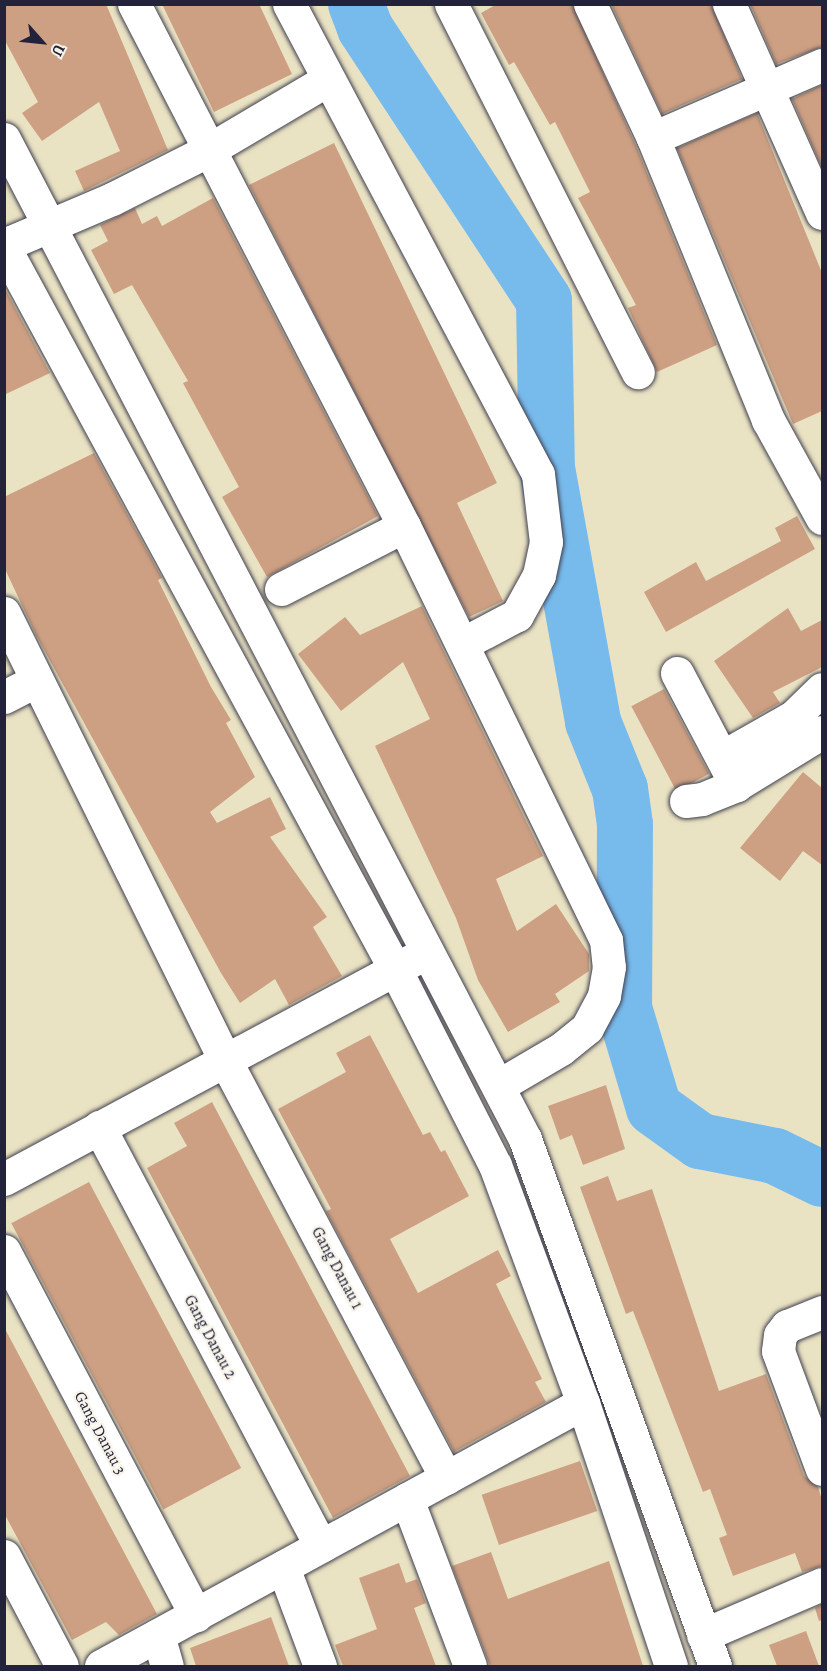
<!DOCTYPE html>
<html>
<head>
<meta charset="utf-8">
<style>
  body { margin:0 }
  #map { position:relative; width:827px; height:1671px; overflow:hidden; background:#eae3c3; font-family:Alegreya,serif }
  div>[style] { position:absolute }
  .river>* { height:56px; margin:-28px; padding:0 28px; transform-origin:28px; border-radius:28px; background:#77bbed }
  .building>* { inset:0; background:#cda083; transform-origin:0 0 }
  .roads { filter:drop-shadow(0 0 2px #403f4f) drop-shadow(0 0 2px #403f4f) }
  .minor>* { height:33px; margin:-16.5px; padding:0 16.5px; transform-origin:16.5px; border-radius:16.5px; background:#fff }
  span { translate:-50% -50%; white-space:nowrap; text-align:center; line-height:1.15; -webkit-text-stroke:4.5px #f7f3e8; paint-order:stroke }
  .street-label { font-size:16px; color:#22223b }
  .frame { position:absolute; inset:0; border:6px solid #22223b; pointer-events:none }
  .north { position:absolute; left:12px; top:12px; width:60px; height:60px; -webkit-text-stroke:4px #f7f3e8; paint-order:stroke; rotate:117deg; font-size:16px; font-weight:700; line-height:24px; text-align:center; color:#22223b }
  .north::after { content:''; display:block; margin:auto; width:21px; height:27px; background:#22223b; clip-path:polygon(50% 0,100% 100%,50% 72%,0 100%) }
</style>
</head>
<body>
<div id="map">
  <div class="river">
    <i style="left:356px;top:4px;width:26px;rotate:69deg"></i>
    <i style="left:365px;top:28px;width:326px;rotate:56.7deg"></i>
    <i style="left:544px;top:301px;width:167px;rotate:89deg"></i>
    <i style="left:547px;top:468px;width:258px;rotate:79.7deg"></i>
    <i style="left:593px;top:722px;width:72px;rotate:68.1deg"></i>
    <i style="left:620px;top:789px;width:36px;rotate:82deg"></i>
    <i style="left:625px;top:825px;width:183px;rotate:90.3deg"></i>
    <i style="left:624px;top:1008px;width:104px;rotate:73.3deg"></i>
    <i style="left:654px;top:1108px;width:57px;rotate:35.7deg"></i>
    <i style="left:700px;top:1141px;width:76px;rotate:11.3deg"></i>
    <i style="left:775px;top:1156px;width:52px;rotate:26.1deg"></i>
  </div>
  <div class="building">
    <i style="clip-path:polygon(4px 4px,106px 4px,168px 150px,84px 191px,75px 171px,120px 151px,99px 102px,42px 141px,22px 113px,38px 102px,4px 39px)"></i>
    <i style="clip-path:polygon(162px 4px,259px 4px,292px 74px,214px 112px)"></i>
    <i style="clip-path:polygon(497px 4px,572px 4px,636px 146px,717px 345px,657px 372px,628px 308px,636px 305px,578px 198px,590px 192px,555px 122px,550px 125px,514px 62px,509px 65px,481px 13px)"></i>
    <i style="clip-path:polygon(611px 4px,711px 4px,742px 79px,662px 114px)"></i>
    <i style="clip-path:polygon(750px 4px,822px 4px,822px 47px,776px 64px)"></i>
    <i style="clip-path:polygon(822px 85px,822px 168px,792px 99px)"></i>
    <i style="clip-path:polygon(757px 113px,822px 273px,822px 411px,793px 424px,677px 148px)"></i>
    <i style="clip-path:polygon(334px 143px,497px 483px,457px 503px,503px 601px,469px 617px,249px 185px)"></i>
    <i style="clip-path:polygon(213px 198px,378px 516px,267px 577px,222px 497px,239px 487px,183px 383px,188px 381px,132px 285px,114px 294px,91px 250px,108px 241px,100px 225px,135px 208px,142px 224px,157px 216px,162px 226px)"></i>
    <i style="clip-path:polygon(4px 287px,50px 373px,4px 395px)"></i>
    <i style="clip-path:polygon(94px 453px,162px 578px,158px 580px,211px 687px,231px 720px,226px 723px,255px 777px,210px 812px,217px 823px,270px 797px,286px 829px,270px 837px,327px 917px,313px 927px,342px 976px,289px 1005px,275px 979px,240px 1003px,221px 973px,36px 635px,4px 567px,4px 497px)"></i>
    <i style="clip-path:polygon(797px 516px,815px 549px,666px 632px,644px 592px,696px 562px,706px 581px,781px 541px,775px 528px)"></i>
    <i style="clip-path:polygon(422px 606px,543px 856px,496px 879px,517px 931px,556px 904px,589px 954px,589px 971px,555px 994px,560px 1002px,508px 1032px,478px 980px,456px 918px,375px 746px,430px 719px,403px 662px,341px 711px,298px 654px,345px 617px,360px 635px)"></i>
    <i style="clip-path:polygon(788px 608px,801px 631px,822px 620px,822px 667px,773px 692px,780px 703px,753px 718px,714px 661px)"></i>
    <i style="left:664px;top:689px;width:96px;height:37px;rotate:62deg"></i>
    <i style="clip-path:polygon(803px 772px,822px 788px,822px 865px,803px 851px,780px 881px,740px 848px)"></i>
    <i style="clip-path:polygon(370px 1035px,423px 1135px,430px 1132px,441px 1152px,445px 1150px,469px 1196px,390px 1239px,418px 1293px,498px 1250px,511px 1276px,496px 1284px,542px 1379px,535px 1382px,546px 1402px,454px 1452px,326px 1211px,331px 1209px,278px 1109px,346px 1072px,336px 1053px)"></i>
    <i style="clip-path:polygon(606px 1085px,625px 1149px,583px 1165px,572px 1135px,560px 1140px,548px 1106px)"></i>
    <i style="clip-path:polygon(212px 1102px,410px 1476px,333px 1518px,147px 1168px,187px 1146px,174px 1123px)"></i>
    <i style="clip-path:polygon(608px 1176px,617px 1201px,652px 1189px,719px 1391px,766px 1374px,804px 1476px,818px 1487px,822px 1500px,822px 1566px,802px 1572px,795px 1553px,733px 1576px,719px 1538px,727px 1535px,710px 1489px,703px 1492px,633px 1311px,626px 1314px,580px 1187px)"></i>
    <i style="left:89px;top:1182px;width:324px;height:88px;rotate:62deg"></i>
    <i style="clip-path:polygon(4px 1327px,157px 1614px,119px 1635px,106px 1622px,72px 1640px,4px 1513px)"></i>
    <i style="left:580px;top:1461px;width:53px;height:104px;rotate:71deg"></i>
    <i style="clip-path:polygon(491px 1552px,508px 1599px,609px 1561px,643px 1666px,490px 1666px,452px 1566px)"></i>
    <i style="clip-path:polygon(399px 1563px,406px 1583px,417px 1579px,426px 1603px,414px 1608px,436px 1666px,343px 1666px,335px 1645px,377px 1629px,359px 1578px)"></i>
    <i style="clip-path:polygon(822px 1604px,822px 1620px,819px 1621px,815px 1608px)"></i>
    <i style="clip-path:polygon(271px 1617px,289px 1666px,196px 1666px,190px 1648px)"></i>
    <i style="clip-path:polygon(806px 1631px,819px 1666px,777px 1666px,769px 1645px)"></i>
  </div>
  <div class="roads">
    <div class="minor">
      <i style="left:134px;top:4px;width:588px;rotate:62.65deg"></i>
      <i style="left:404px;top:526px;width:461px;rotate:64deg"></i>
      <i style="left:606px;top:940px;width:27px;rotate:84deg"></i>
      <i style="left:609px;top:967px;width:29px;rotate:100deg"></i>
      <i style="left:604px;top:996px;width:36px;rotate:118deg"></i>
      <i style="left:587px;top:1028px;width:33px;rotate:141deg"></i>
      <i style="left:561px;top:1049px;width:73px;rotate:149.6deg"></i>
      <i style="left:289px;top:4px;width:532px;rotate:62.09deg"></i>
      <i style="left:538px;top:474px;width:68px;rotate:83.3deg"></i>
      <i style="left:546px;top:542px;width:34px;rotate:102deg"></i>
      <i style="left:539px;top:575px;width:46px;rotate:118.8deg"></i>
      <i style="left:517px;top:615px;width:62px;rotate:152.2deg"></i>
      <i style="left:451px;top:4px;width:413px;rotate:63.1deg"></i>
      <i style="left:590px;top:4px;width:148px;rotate:64.8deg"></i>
      <i style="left:653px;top:138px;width:305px;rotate:67.8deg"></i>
      <i style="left:768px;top:420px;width:112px;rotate:61.1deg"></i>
      <i style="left:729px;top:4px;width:229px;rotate:66deg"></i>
      <i style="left:653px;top:138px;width:184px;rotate:-23.4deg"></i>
      <i style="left:4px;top:139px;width:1128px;rotate:62.48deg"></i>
      <i style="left:525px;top:1139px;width:560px;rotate:70.17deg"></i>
      <i style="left:4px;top:245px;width:117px;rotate:-23.1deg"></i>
      <i style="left:112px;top:199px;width:106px;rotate:-26.8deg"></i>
      <i style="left:207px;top:151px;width:139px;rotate:-30.6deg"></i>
      <i style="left:4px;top:247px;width:821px;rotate:61.56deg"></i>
      <i style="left:395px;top:969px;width:220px;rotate:63deg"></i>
      <i style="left:495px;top:1165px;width:254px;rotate:69.7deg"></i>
      <i style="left:583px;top:1403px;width:277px;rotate:71.5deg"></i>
      <i style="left:281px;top:589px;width:138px;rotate:-27.1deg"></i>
      <i style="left:4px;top:613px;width:499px;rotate:63.7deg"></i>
      <i style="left:225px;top:1060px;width:473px;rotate:62.1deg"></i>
      <i style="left:677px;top:673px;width:127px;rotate:62.2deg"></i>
      <i style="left:4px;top:697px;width:36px;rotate:-27deg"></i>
      <i style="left:722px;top:757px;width:81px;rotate:-29.4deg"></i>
      <i style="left:793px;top:717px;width:40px;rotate:-44deg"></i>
      <i style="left:686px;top:801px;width:16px;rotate:-7deg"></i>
      <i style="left:702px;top:799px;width:37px;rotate:-22deg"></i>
      <i style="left:736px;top:785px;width:101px;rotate:-31.6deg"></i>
      <i style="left:99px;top:1127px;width:474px;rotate:62.1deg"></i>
      <i style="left:4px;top:1179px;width:465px;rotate:-28.2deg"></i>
      <i style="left:4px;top:1251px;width:412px;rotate:62.2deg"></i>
      <i style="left:822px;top:1312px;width:38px;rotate:158deg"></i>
      <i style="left:787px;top:1326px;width:11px;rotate:128deg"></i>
      <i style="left:780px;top:1335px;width:16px;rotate:97deg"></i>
      <i style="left:778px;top:1351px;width:126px;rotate:69.6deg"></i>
      <i style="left:407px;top:1499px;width:178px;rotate:69.3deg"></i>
      <i style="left:4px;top:1556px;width:124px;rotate:62.2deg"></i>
      <i style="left:283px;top:1567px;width:106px;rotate:69.5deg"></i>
      <i style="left:158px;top:1635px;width:32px;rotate:74deg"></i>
      <i style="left:703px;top:1635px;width:129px;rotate:-23.2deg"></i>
      <i style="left:101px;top:1666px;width:549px;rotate:-28.62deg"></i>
    </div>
  </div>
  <div class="street-label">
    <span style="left:337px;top:1268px;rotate:62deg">Gang Danau 1</span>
    <span style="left:210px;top:1337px;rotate:62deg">Gang Danau 2</span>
    <span style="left:100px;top:1433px;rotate:62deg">Gang Danau 3</span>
  </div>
  <div class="frame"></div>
  <div class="north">U</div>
</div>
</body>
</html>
